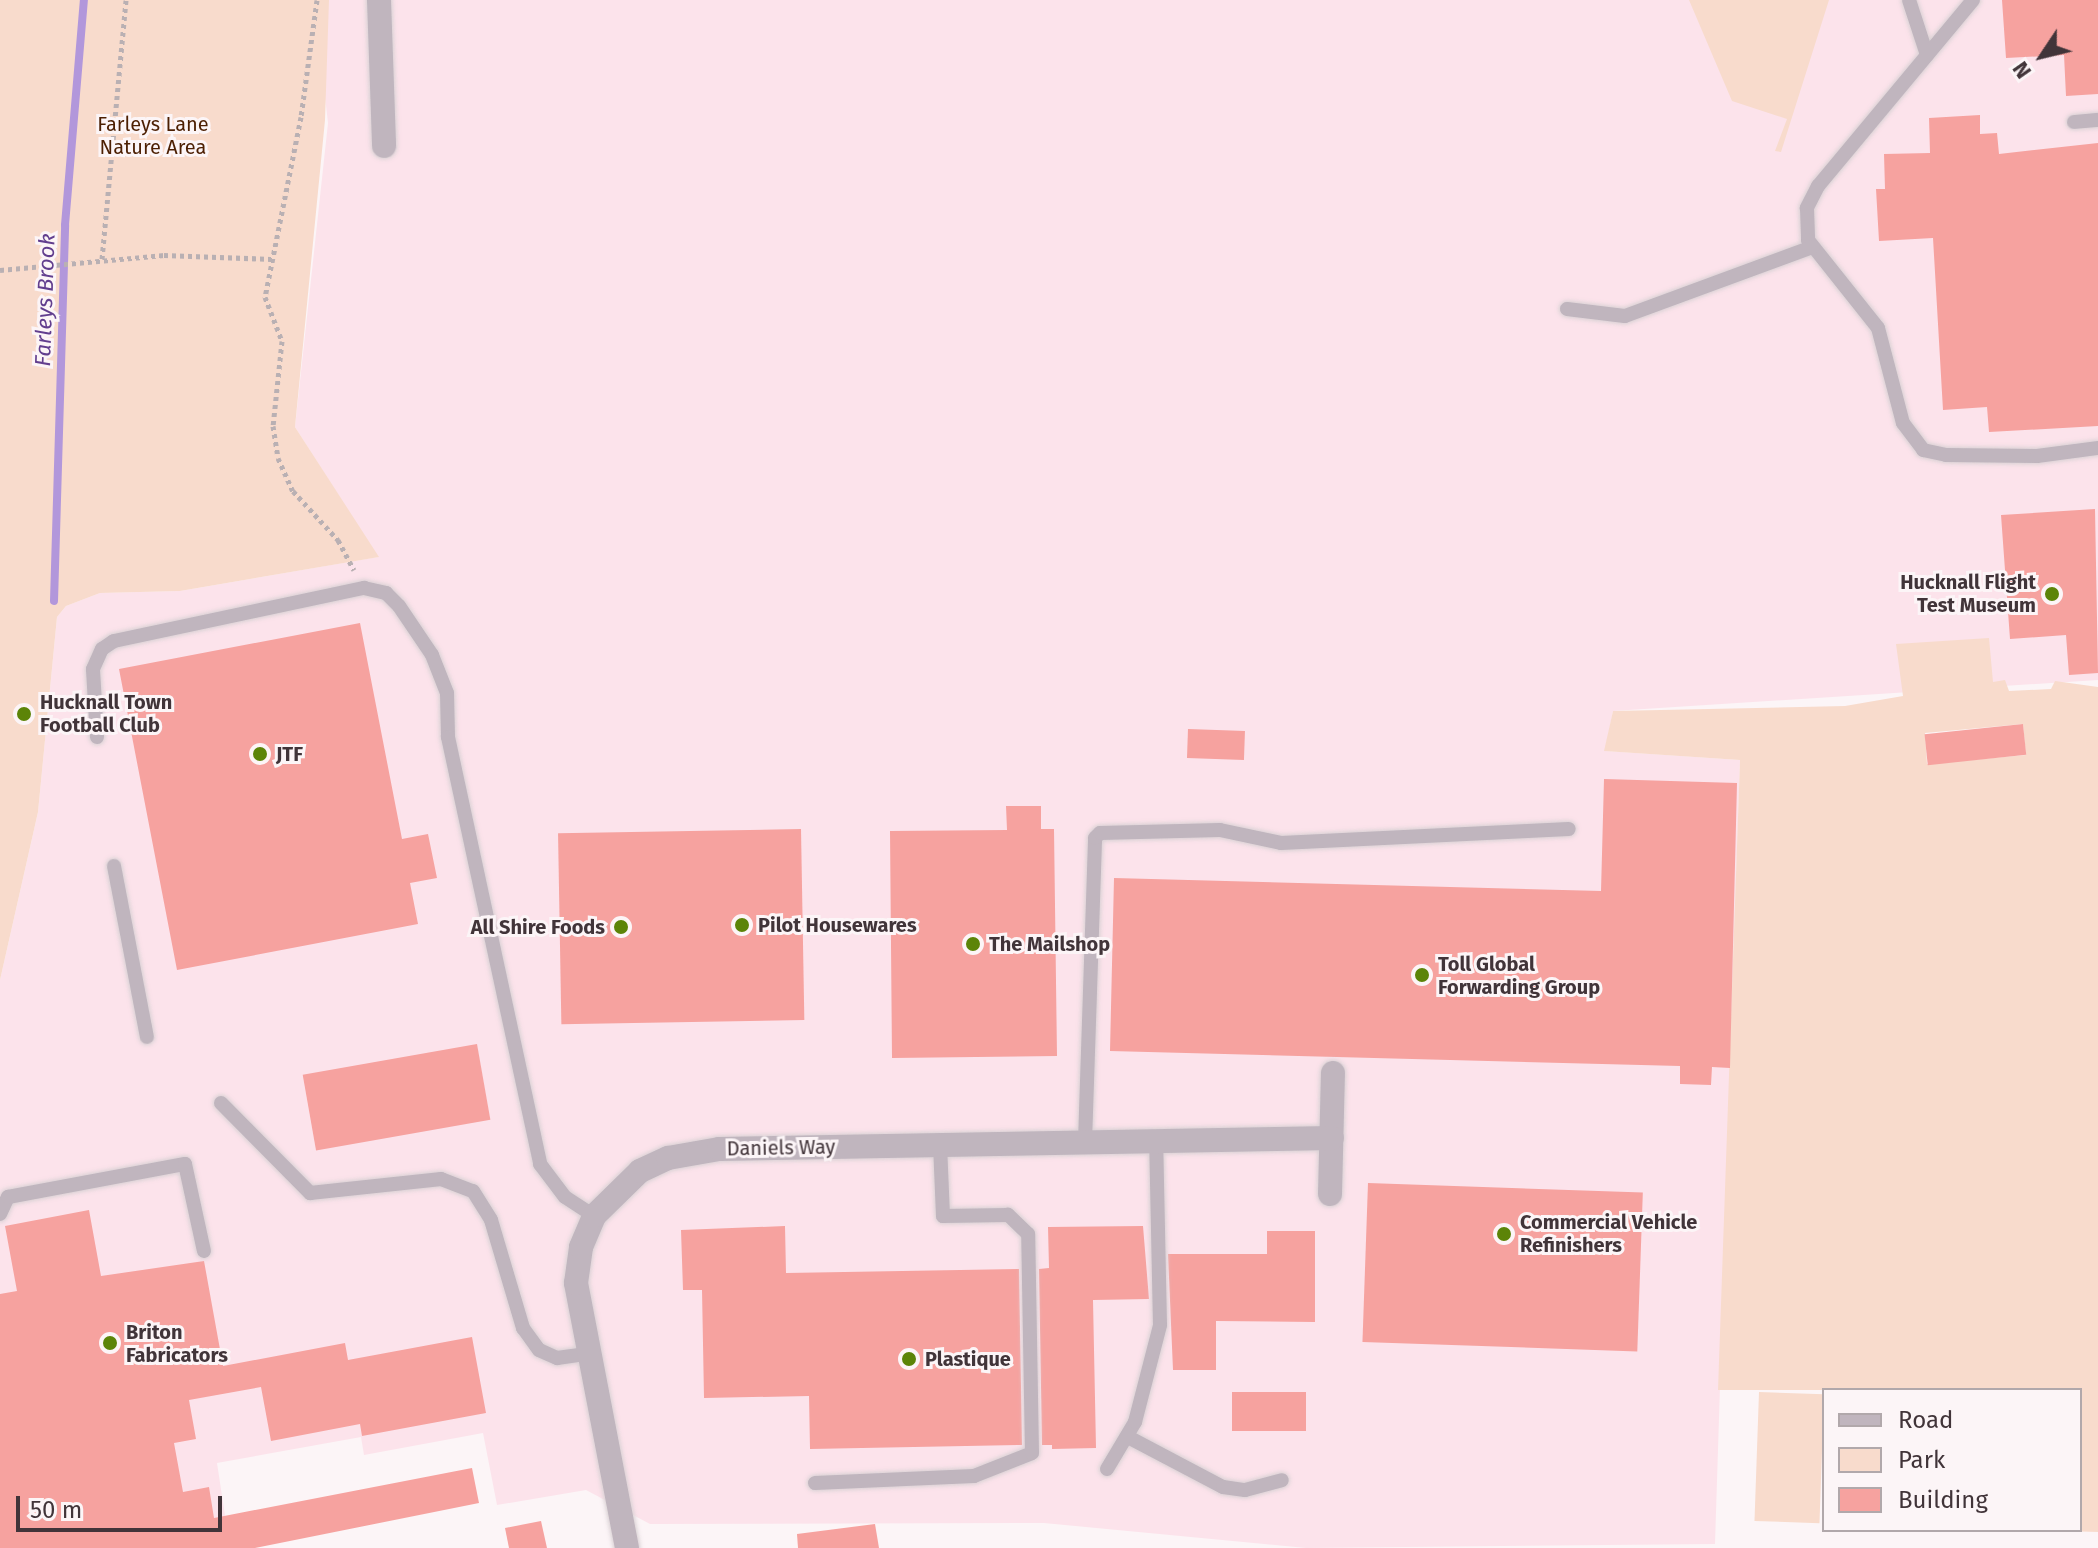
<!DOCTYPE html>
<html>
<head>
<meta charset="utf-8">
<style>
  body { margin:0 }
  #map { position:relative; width:2098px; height:1548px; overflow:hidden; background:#fcf5f7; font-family:"Fira Sans",sans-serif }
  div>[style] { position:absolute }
  .built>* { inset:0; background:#fce3eb }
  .green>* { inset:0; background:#f8dbcc; transform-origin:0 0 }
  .stream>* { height:8px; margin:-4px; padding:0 4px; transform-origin:4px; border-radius:4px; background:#b297db }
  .building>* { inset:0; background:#f6a29f; transform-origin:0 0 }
  .path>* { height:5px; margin-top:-2.5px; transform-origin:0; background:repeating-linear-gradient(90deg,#b9b0b3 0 4px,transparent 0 8px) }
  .roads { filter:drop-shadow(0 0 2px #dad2d5) drop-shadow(0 0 2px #dad2d5) }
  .lane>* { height:14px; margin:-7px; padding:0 7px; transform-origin:7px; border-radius:7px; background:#c0b5be }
  .street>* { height:24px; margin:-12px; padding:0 12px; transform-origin:12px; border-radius:12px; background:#c0b5be }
  .dots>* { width:22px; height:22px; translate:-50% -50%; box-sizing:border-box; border:4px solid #fcf5f7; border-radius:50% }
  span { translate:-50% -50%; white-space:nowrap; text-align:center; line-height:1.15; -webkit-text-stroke:6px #fcf5f7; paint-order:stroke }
  .park-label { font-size:20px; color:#4c1f02 }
  .poi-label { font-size:20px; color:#413439; font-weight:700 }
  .right { translate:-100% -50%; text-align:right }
  .left { translate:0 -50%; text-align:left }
  .street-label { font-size:20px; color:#413439 }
  .water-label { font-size:22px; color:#623e8e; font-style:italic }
  .legend { position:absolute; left:1822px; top:1388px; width:260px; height:144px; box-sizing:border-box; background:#fcf5f7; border:2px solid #b1a8ab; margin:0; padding:10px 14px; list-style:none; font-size:24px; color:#413439 }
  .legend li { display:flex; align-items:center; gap:16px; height:40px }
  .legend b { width:40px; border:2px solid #b1a8ab }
  .north { position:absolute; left:2002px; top:16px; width:80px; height:80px; -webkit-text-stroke:6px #fcf5f7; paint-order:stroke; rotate:235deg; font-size:22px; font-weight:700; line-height:32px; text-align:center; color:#413439 }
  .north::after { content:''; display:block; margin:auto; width:28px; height:36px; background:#413439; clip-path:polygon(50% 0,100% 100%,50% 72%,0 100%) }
  .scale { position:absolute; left:16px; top:1496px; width:206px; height:36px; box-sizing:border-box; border:4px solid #413439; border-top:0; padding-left:10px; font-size:24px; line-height:28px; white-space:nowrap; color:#413439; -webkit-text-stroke:6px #fcf5f7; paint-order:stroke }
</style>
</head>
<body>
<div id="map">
  <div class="built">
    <i style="clip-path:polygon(314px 0,2098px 0,2098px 680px,1613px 711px,1605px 751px,1740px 760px,1715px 1544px,1306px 1548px,1044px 1523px,650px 1524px,586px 1490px,497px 1505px,483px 1433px,364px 1455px,361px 1437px,217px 1463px,230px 1548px,0 1548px,0 980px,38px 812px,57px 617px,66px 606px,100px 593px,180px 591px,378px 557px,295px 427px,328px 123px)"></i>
  </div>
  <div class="green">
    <i style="clip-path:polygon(0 0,329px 0,325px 120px,295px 427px,379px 557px,180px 591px,100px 593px,66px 606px,57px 617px,38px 812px,0 980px)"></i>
    <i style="clip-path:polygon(1689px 0,1829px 0,1781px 152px,1775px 151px,1787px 119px,1732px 101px)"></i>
    <i style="clip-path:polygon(evenodd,1989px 638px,1993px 682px,2005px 680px,2009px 691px,2051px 689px,2055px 681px,2098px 687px,2098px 1532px,2063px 1531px,2080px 1530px,2080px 1390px,1718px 1390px,1740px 760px,1604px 751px,1613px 711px,1845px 706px,1903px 696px,1896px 644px,1989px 638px,2023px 724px,2026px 755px,1927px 764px,1925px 733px,2023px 724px)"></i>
    <i style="left:1759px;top:1392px;width:65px;height:129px;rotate:2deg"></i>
  </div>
  <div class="stream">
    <i style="left:54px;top:601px;width:376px;rotate:-88.3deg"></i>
    <i style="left:65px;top:225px;width:226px;rotate:-85.2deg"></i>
  </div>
  <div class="building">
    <i style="clip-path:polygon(2002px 0,2098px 0,2098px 94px,2066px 96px,2064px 55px,2006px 58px)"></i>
    <i style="clip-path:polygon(1980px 115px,1980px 134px,1997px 133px,1999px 154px,2098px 143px,2098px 426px,1989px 432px,1987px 407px,1943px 410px,1933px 238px,1879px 241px,1876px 189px,1885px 189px,1884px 154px,1930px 153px,1929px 118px)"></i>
    <i style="clip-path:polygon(2095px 509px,2098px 673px,2069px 675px,2066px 635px,2010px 639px,2001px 515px)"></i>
    <i style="clip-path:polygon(360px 623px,402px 839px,428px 834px,437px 878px,410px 883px,418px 924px,177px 970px,119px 669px)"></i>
    <i style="left:2023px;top:724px;width:31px;height:99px;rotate:84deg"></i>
    <i style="left:1188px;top:729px;width:57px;height:29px;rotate:2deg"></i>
    <i style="clip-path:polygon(1604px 779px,1737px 783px,1730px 1068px,1712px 1067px,1711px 1085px,1680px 1084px,1680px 1066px,1110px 1051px,1114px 878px,1601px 891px)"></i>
    <i style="clip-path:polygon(1006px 806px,1041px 806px,1041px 829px,1054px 829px,1057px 1056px,892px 1058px,890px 831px,1007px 830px)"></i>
    <i style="left:801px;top:829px;width:191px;height:243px;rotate:89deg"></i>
    <i style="left:477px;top:1044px;width:77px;height:177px;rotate:80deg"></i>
    <i style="left:1368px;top:1183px;width:275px;height:159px;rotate:2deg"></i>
    <i style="clip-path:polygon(89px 1210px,101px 1276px,204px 1261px,223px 1366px,345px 1343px,348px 1360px,472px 1337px,486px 1413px,362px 1436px,360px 1424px,271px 1441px,261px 1387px,189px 1400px,196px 1439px,174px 1443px,183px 1492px,209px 1487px,214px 1518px,472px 1468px,479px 1503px,255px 1548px,0 1548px,0 1294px,17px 1291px,5px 1226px)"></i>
    <i style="clip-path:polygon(785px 1226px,786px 1273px,1019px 1269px,1022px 1445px,810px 1449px,809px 1396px,704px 1398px,702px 1290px,683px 1290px,681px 1230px)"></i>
    <i style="clip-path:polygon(1143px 1226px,1149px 1299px,1093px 1300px,1096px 1448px,1052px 1449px,1052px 1445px,1042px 1445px,1039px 1269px,1049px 1268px,1048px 1227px)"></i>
    <i style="clip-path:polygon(1267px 1231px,1315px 1231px,1315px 1322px,1216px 1321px,1216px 1370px,1173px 1370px,1168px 1254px,1267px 1254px)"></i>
    <i style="left:1306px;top:1392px;width:39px;height:74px;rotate:90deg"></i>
    <i style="clip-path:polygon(541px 1521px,547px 1548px,509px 1548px,505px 1528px)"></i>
    <i style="clip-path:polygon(875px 1524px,879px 1548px,798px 1548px,797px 1534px)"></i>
  </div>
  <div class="path">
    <i style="left:317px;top:0;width:118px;rotate:97.8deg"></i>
    <i style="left:301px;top:117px;width:184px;rotate:101.3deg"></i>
    <i style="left:265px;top:297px;width:47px;rotate:68.9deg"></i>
    <i style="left:282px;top:341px;width:85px;rotate:96deg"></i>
    <i style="left:273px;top:426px;width:32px;rotate:81deg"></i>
    <i style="left:278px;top:458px;width:36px;rotate:66deg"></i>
    <i style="left:293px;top:491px;width:67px;rotate:47.4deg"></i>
    <i style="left:338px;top:540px;width:34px;rotate:62deg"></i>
    <i style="left:102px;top:259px;width:260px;rotate:-84.7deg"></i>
    <i style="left:0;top:270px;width:165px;rotate:-5.2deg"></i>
    <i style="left:164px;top:255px;width:107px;rotate:2.1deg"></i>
  </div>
  <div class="roads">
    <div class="lane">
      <i style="left:1909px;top:0;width:58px;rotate:71.9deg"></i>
      <i style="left:1973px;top:0;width:242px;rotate:129.8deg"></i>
      <i style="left:1818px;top:186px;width:25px;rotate:117deg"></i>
      <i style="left:1807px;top:208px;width:32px;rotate:88deg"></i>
      <i style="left:1808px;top:240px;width:112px;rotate:51.5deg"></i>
      <i style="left:1878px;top:328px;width:98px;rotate:75.3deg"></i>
      <i style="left:1903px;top:423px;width:34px;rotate:53deg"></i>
      <i style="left:1923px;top:450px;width:24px;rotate:12deg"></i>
      <i style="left:1946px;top:455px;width:91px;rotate:0.6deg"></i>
      <i style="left:2037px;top:456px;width:62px;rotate:-7.5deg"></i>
      <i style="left:2074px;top:122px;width:24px;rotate:-5deg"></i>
      <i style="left:1567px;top:309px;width:58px;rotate:6.9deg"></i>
      <i style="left:1625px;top:316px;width:200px;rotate:-20.2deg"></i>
      <i style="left:97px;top:737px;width:68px;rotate:-93.4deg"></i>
      <i style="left:93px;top:669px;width:22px;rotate:-66deg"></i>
      <i style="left:102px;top:649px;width:14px;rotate:-34deg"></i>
      <i style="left:114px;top:641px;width:256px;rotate:-12deg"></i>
      <i style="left:364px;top:588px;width:23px;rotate:13deg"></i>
      <i style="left:386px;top:593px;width:18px;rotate:45deg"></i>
      <i style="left:399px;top:606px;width:59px;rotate:56deg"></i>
      <i style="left:432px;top:655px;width:41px;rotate:68.5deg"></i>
      <i style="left:447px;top:693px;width:44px;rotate:88.7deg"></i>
      <i style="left:448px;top:737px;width:437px;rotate:77.8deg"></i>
      <i style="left:540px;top:1164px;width:41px;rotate:52.9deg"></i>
      <i style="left:565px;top:1197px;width:35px;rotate:33deg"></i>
      <i style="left:114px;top:866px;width:174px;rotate:79.1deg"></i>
      <i style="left:221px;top:1103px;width:127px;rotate:45.3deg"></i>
      <i style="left:310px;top:1193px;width:132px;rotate:-6.1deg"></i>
      <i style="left:441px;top:1179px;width:34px;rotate:21deg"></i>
      <i style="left:473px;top:1191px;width:34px;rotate:58deg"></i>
      <i style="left:491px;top:1220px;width:113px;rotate:73.5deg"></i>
      <i style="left:523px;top:1328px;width:27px;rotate:54deg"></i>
      <i style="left:539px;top:1350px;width:20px;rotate:24deg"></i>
      <i style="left:557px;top:1358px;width:30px;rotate:-8deg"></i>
      <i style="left:1085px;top:1142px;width:304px;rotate:-88.1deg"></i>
      <i style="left:1095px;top:838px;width:7px;rotate:-45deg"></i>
      <i style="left:1100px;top:833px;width:120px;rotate:-1.4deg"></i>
      <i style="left:1220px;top:830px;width:62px;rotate:12deg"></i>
      <i style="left:1281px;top:843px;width:288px;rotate:-2.8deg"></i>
      <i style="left:0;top:1214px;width:19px;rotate:-65deg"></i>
      <i style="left:8px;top:1197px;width:180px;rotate:-10.6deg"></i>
      <i style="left:185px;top:1164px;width:89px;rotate:77.7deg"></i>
      <i style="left:1128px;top:1437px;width:107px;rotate:27.8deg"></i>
      <i style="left:1223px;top:1487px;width:22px;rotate:8deg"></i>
      <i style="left:1245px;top:1490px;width:38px;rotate:-15deg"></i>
      <i style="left:1107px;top:1469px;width:55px;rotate:-59.2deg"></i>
      <i style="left:1135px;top:1422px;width:100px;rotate:-75.5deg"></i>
      <i style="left:1160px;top:1325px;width:184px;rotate:-91.2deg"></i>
      <i style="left:815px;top:1483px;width:159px;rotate:-2.5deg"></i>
      <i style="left:974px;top:1476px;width:62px;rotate:-21.6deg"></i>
      <i style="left:1032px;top:1453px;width:219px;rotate:-91deg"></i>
      <i style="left:1028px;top:1234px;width:28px;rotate:-136deg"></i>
      <i style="left:1008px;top:1215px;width:65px;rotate:179.1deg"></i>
      <i style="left:943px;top:1216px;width:71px;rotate:-92.4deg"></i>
    </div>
    <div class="street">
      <i style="left:379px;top:0;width:146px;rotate:88deg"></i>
      <i style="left:1330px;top:1194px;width:121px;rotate:-88.6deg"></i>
      <i style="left:627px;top:1548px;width:270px;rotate:-100.9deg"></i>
      <i style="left:576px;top:1283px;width:36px;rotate:-82deg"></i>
      <i style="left:581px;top:1247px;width:34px;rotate:-67deg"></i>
      <i style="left:594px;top:1216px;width:64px;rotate:-44.4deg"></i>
      <i style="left:640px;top:1171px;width:31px;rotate:-25deg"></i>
      <i style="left:668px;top:1158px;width:52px;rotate:-10deg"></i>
      <i style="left:719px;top:1149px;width:613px;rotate:-1.03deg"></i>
    </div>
  </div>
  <div class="dots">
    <i style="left:2052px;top:594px;background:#5c8408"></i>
    <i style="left:24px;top:714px;background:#5c8408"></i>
    <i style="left:260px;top:754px;background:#5c8408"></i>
    <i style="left:742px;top:925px;background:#5c8408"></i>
    <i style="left:621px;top:927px;background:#5c8408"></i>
    <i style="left:973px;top:944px;background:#5c8408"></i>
    <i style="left:1422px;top:975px;background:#5c8408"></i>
    <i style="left:1504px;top:1234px;background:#5c8408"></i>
    <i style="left:110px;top:1343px;background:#5c8408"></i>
    <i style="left:909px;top:1359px;background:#5c8408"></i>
  </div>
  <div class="park-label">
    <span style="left:153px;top:136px">Farleys Lane<br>Nature Area</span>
  </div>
  <div class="poi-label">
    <span class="right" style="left:2036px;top:594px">Hucknall Flight<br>Test Museum</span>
    <span class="left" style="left:40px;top:714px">Hucknall Town<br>Football Club</span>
    <span class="left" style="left:276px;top:754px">JTF</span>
    <span class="left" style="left:758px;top:925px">Pilot Housewares</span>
    <span class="right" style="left:605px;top:927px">All Shire Foods</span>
    <span class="left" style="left:989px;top:944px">The Mailshop</span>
    <span class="left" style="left:1438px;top:976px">Toll Global<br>Forwarding Group</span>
    <span class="left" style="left:1520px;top:1234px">Commercial Vehicle<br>Refinishers</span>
    <span class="left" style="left:126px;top:1344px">Briton<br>Fabricators</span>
    <span class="left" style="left:925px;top:1359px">Plastique</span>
  </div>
  <div class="street-label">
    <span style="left:781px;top:1148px;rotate:-1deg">Daniels Way</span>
  </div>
  <div class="water-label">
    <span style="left:45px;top:300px;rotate:-88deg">Farleys Brook</span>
  </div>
  <ul class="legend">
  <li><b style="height:10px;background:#c0b5be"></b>Road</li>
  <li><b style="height:22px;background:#f8dbcc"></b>Park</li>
  <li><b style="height:22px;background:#f6a29f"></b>Building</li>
  </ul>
  <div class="north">N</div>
  <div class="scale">50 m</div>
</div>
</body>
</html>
